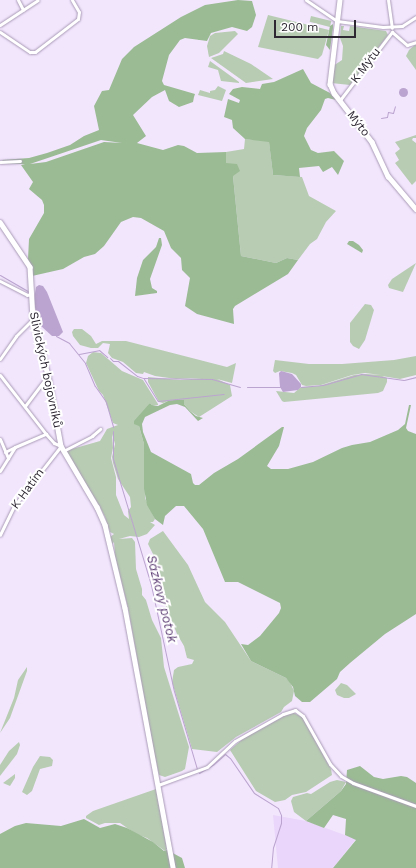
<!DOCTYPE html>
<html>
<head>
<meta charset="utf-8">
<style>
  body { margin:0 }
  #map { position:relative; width:416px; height:868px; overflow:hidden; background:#f2e6fd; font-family:"Work Sans",sans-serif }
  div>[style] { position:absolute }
  .built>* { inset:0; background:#ead6fa }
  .green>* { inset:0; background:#b8ccb3; transform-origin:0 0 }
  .forest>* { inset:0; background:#9bbb94 }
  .water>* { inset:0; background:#bba4cf }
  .round { border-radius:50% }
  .stream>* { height:1px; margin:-0.5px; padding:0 0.5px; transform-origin:0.5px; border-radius:0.5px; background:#bba4cf }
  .roads { filter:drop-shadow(0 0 1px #aa9bb7) drop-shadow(0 0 1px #aa9bb7) }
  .street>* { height:3px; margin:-1.5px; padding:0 1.5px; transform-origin:1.5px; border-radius:1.5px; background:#fff }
  .secondary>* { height:4.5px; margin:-2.25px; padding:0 2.25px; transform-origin:2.25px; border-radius:2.25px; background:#fff }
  span { translate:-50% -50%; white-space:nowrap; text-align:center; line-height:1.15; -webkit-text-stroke:4px #fff; paint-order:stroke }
  .street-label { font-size:12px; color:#2e2833 }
  .water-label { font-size:13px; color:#5d3d74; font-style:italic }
  .scale { position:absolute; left:274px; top:20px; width:82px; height:18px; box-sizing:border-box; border:2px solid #2e2833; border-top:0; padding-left:5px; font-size:12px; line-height:14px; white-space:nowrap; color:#2e2833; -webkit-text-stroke:3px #fff; paint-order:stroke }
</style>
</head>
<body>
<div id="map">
  <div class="built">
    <i style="clip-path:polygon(273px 815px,306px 821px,356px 839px,333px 868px,278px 868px)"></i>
  </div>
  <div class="green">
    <i style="clip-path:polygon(268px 15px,329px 30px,322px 55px,318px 59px,258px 47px)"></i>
    <i style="left:311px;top:16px;width:21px;height:6px;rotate:14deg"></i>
    <i style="clip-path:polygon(341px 26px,344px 26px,343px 30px,349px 31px,350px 26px,386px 31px,388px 35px,350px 85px,331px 83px,333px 66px,342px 60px,343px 46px,340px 38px)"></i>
    <i style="clip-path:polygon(235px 31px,238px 34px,219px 53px,209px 57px,207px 46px,210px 36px,215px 33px)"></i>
    <i style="clip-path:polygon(416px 44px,416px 70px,406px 56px,409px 50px)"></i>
    <i style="clip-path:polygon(224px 51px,251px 64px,273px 79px,246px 83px,211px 58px,223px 54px)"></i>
    <i style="clip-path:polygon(210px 61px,239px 82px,239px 83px,221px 81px,218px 70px,208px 67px)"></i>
    <i style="clip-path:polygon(218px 86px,226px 90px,222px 101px,198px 95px,200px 90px,210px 93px,210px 91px,215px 90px)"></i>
    <i style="clip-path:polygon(416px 135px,416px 138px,413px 138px,412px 140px,416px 143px,416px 181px,412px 185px,395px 163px,399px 160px,395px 153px,400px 149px,395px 142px)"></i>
    <i style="clip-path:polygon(245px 139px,269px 141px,273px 175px,302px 177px,309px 196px,336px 211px,326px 222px,317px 239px,310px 244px,298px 260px,287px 258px,276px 263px,241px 256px,233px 176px,226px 163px,226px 152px,244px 149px)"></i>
    <i style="clip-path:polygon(416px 263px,403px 292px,389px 288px,388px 285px,392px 279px)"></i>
    <i style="clip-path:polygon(365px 304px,371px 305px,374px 310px,365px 340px,359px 349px,353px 346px,350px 342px,350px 323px)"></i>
    <i style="clip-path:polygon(74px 329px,82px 329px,91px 336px,96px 344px,102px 341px,126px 341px,223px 366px,227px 367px,236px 363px,232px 383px,217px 379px,230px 385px,232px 396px,199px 417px,190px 411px,184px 404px,184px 400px,168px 401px,163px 403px,159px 402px,148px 382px,148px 377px,180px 380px,202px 378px,176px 379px,155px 376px,144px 372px,143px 374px,136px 373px,123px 362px,112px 358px,108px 353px,110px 344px,103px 343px,98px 348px,91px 348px,80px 345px,73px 336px,72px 332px)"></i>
    <i style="clip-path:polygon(evenodd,93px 352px,101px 353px,122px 371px,143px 380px,158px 404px,158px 405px,152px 405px,150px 403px,139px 426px,144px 444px,145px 498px,155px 519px,153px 522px,150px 522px,155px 525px,147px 534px,139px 537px,130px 536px,119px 539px,132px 538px,135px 542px,136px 569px,142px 589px,142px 595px,146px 600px,152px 620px,161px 638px,164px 667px,189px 747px,185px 769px,182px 771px,165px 777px,159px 775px,154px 752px,128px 608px,115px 556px,114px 542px,112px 544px,110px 537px,114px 534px,110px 532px,105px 517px,99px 505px,65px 451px,100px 441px,107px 429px,118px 425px,113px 423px,103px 395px,99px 391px,86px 363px,88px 356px,93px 352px,112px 434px,115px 444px,112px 457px,113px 463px,118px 479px,130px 497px,131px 507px,128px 511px,129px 519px,124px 515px,116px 495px,116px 477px,111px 458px,113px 448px,112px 434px)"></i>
    <i style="clip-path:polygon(416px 356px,416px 375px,400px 379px,382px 376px,387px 378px,387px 382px,383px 391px,378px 393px,284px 402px,282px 401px,276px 391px,294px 393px,301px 387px,319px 386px,354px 375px,366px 374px,381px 375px,365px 373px,352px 375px,321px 385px,306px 386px,302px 385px,296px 375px,292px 373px,280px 371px,275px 373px,273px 371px,275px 360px,309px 364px,342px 364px,394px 360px)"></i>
    <i style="clip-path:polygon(163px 531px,188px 565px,205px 602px,225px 622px,251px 661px,286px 678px,290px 682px,294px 691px,292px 701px,284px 707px,281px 712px,236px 737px,217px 752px,192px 749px,172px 682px,174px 670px,178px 667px,192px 664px,194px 660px,187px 658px,184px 646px,177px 634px,165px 604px,153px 554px,148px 544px,150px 539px)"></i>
    <i style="clip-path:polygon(27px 667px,27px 671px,10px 718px,0 733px,14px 698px,18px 680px)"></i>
    <i style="clip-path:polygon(341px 683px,347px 685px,356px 694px,349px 698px,344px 698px,337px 695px,335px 690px)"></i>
    <i style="clip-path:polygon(294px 713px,302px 717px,331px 769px,332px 775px,306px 792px,292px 795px,285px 800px,275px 802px,256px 791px,230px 750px,245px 737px,288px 714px)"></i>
    <i style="clip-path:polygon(19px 742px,20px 745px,17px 754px,0 776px,0 765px,9px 751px)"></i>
    <i style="clip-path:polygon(40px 756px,50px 757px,53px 760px,52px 766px,40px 769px,32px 791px,27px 795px,22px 792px,33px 767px)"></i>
    <i style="clip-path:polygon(15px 774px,15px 778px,10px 786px,3px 783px)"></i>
    <i style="clip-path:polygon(337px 780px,346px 782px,341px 791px,306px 821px,294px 812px,291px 801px,293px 797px,307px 793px,311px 794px,330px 782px)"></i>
    <i style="clip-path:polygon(156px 789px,167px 849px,165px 851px,147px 838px,136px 834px,120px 823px,105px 823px,99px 825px,86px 818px,86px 816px,93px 811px)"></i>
  </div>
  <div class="forest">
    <i style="clip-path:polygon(evenodd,238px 0,252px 1px,256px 15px,252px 27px,247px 31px,232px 27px,211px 33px,207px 41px,185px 38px,180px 40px,169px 55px,162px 81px,164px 85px,195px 94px,194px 97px,193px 102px,179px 107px,169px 101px,165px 90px,152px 97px,133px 115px,146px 136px,137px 143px,163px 150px,178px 145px,184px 146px,197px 153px,226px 152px,226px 163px,237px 164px,240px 171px,233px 176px,241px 256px,276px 263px,287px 258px,298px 260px,288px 274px,235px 306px,233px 309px,234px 324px,197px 314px,185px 306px,190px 278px,182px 270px,181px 258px,171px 248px,164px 231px,141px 218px,133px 217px,121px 222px,104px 246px,95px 254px,84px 257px,63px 269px,32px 276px,28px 259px,29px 239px,44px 213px,44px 205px,42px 200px,29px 189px,33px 182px,21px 165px,25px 164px,6px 164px,2px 160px,29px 158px,47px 153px,70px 145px,84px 136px,99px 130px,94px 106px,102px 91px,109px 90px,122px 59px,134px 47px,181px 17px,205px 5px,238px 0,101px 140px,122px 143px,104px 142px,46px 162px,30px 164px,101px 140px)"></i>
    <i style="clip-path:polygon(333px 24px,333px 28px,330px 50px,326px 45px,330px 26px)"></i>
    <i style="clip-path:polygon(303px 69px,311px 83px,330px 93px,336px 100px,328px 98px,325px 99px,321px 110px,307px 128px,304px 136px,311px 150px,318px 153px,334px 151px,344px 161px,338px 175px,332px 167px,323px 172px,319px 166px,299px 168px,300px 177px,273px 175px,269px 142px,245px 139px,233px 128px,232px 120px,224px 117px,228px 99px,239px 103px,240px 100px,229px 94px,233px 89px,242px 87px,260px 89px,262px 84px,274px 82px)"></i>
    <i style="clip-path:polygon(159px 238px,161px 238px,162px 245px,150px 279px,152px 288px,157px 291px,157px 293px,135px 296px,137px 278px,143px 260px,156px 247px)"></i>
    <i style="clip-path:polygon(349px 241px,353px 241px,359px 245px,363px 250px,362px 253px,347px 244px)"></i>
    <i style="clip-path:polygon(174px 400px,184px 400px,184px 404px,190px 411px,196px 416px,203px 418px,198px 421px,185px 407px,177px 404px,170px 405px,145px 417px,142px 424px,143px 432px,151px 452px,191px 474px,193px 483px,195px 485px,199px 485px,214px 473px,238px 459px,282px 427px,284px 427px,279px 446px,267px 466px,271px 469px,288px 469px,313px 462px,342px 448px,352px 445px,370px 442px,398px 430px,405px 424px,409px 405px,411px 405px,406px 428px,408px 431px,416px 434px,416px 614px,385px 634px,350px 663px,340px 672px,337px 679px,310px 702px,302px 702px,295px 696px,293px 687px,286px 678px,251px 661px,241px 644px,248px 645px,260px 636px,279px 613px,281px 608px,280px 603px,238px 582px,225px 582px,203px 529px,184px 506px,176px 506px,165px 516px,163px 525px,155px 519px,147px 505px,144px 489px,144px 444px,139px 426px,134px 424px,134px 421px,150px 403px,152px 405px,158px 406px,168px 401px)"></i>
    <i style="clip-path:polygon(360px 766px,374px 777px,383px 779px,401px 776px,407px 777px,416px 783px,416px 868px,333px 868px,356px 840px,345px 835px,346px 819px,333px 815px,324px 828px,306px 821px,341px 791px,346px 784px,347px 770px)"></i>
    <i style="clip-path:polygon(84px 819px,100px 828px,115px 824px,127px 828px,153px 842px,164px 851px,167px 850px,182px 858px,185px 868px,0 868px,0 834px,15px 826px,26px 823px,61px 826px)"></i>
  </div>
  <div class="water">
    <i class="round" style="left:398.5px;top:87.5px;width:9px;height:9px"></i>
    <i style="clip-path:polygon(39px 285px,43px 286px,47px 292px,63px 332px,59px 336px,52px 336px,41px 326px,35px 307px,34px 299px,36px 287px)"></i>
    <i style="clip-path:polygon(281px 371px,292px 374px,301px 384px,301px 387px,298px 390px,283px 392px,280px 387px,279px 373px)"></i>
  </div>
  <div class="stream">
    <i style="left:381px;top:118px;width:6px;rotate:-9deg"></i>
    <i style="left:387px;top:117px;width:5px;rotate:-79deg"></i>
    <i style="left:388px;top:112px;width:5px;rotate:11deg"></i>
    <i style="left:393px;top:113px;width:7px;rotate:-74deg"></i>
    <i style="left:0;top:275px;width:32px;rotate:30deg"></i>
    <i style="left:56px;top:336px;width:15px;rotate:28deg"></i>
    <i style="left:69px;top:343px;width:26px;rotate:51deg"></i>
    <i style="left:85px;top:363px;width:25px;rotate:67deg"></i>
    <i style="left:95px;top:386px;width:19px;rotate:55deg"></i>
    <i style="left:106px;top:402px;width:26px;rotate:74deg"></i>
    <i style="left:79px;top:354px;width:20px;rotate:-11deg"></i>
    <i style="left:99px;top:350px;width:11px;rotate:41deg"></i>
    <i style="left:110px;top:358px;width:4px;rotate:45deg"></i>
    <i style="left:113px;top:361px;width:5px"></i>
    <i style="left:118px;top:361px;width:24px;rotate:38deg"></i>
    <i style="left:137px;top:376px;width:6px;rotate:18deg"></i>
    <i style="left:143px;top:378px;width:69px;rotate:0.8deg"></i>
    <i style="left:212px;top:379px;width:29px;rotate:16deg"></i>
    <i style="left:144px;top:379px;width:26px;rotate:58deg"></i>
    <i style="left:158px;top:401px;width:66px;rotate:-6.1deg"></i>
    <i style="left:247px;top:387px;width:33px"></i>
    <i style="left:301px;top:387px;width:22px;rotate:-5deg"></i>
    <i style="left:323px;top:385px;width:40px;rotate:-16deg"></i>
    <i style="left:361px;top:374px;width:43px;rotate:7.9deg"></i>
    <i style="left:404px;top:380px;width:12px;rotate:-14deg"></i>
    <i style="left:113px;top:431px;width:28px;rotate:90deg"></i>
    <i style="left:113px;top:459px;width:132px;rotate:73.2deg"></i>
    <i style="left:151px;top:585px;width:108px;rotate:77.8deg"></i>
    <i style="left:174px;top:691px;width:81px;rotate:73.6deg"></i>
    <i style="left:199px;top:773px;width:17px;rotate:-31deg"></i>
    <i style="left:214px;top:764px;width:15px;rotate:-42deg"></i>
    <i style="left:225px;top:754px;width:6px;rotate:39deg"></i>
    <i style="left:230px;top:758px;width:42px;rotate:55.6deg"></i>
    <i style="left:254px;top:793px;width:28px;rotate:32deg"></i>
    <i style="left:278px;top:808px;width:8px;rotate:67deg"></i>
    <i style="left:281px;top:815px;width:8px;rotate:90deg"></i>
    <i style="left:281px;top:823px;width:25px;rotate:108deg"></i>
    <i style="left:273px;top:847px;width:21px;rotate:95deg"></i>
  </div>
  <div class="roads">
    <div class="street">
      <i style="left:18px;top:0;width:11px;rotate:63deg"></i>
      <i style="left:306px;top:0;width:37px;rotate:34deg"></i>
      <i style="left:337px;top:21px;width:46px;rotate:7.4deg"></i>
      <i style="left:383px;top:27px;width:19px;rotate:-3deg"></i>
      <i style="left:402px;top:26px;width:17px;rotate:-33deg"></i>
      <i style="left:388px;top:0;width:28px;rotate:82deg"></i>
      <i style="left:0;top:25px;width:45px;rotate:-33.3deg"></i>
      <i style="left:0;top:32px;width:36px;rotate:34deg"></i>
      <i style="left:30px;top:52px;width:5px"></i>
      <i style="left:35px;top:52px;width:54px;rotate:-37.5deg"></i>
      <i style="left:78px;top:19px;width:7px;rotate:-82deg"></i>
      <i style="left:79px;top:12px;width:14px;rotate:-120deg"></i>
      <i style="left:392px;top:32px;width:20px;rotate:41deg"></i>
      <i style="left:407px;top:45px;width:9px;rotate:-18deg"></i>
      <i style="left:340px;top:100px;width:86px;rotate:-52.6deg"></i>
      <i style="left:0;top:162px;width:20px;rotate:-3deg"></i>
      <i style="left:0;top:281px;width:30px;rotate:27deg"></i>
      <i style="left:27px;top:295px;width:4px;rotate:-14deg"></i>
      <i style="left:0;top:359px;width:28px;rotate:-55deg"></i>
      <i style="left:16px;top:336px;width:24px;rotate:-45deg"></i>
      <i style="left:0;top:375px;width:75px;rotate:52.1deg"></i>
      <i style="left:46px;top:434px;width:12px;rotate:48deg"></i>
      <i style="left:54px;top:443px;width:8px;rotate:23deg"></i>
      <i style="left:61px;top:446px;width:76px;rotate:128.1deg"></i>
      <i style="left:14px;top:506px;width:32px;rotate:116deg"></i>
      <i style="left:25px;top:406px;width:39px;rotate:-53deg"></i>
      <i style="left:0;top:439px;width:21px;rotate:67deg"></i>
      <i style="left:63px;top:451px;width:33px;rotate:-27deg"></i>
      <i style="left:92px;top:436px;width:11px;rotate:-41deg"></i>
      <i style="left:5px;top:452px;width:11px;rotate:-27deg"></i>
      <i style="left:0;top:471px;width:28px;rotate:-58deg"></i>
      <i style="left:15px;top:447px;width:34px;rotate:-23deg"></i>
      <i style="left:158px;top:785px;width:52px;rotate:-20.2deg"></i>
      <i style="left:207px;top:767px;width:38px;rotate:-43deg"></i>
      <i style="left:235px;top:741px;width:55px;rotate:-29.4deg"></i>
      <i style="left:283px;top:714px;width:13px;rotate:-18deg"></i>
      <i style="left:295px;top:710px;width:10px;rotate:37deg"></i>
      <i style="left:303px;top:716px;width:55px;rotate:60.6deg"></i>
      <i style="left:330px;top:764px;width:16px;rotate:47deg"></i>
      <i style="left:341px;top:776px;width:14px;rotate:30deg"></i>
      <i style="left:353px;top:783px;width:67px;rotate:20.1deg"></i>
    </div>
    <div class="secondary">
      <i style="left:340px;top:0;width:85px;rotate:96.8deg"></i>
      <i style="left:330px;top:84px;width:10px;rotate:66deg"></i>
      <i style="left:334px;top:93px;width:62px;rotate:52.2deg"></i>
      <i style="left:372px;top:142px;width:38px;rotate:65deg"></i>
      <i style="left:388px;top:176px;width:43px;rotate:49.7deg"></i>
      <i style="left:0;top:222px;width:54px;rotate:56.3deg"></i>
      <i style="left:30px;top:267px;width:52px;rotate:86.7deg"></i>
      <i style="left:33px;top:319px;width:58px;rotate:75deg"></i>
      <i style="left:48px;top:375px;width:72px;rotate:79.6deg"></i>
      <i style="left:61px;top:446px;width:71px;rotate:59.5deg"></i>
      <i style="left:97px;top:507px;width:20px;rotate:66deg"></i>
      <i style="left:105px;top:525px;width:85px;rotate:76.5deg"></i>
      <i style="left:125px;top:608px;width:264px;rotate:79.5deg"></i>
    </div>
  </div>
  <div class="street-label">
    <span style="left:366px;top:66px;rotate:-53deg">K Mýtu</span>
    <span style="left:358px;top:124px;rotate:52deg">Mýto</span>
    <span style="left:45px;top:370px;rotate:78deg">Slivických bojovníků</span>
    <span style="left:28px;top:489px;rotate:-54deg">K Hatím</span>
  </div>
  <div class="water-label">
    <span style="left:161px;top:599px;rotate:76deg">Sázkový potok</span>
  </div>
  <div class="scale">200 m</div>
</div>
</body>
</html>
